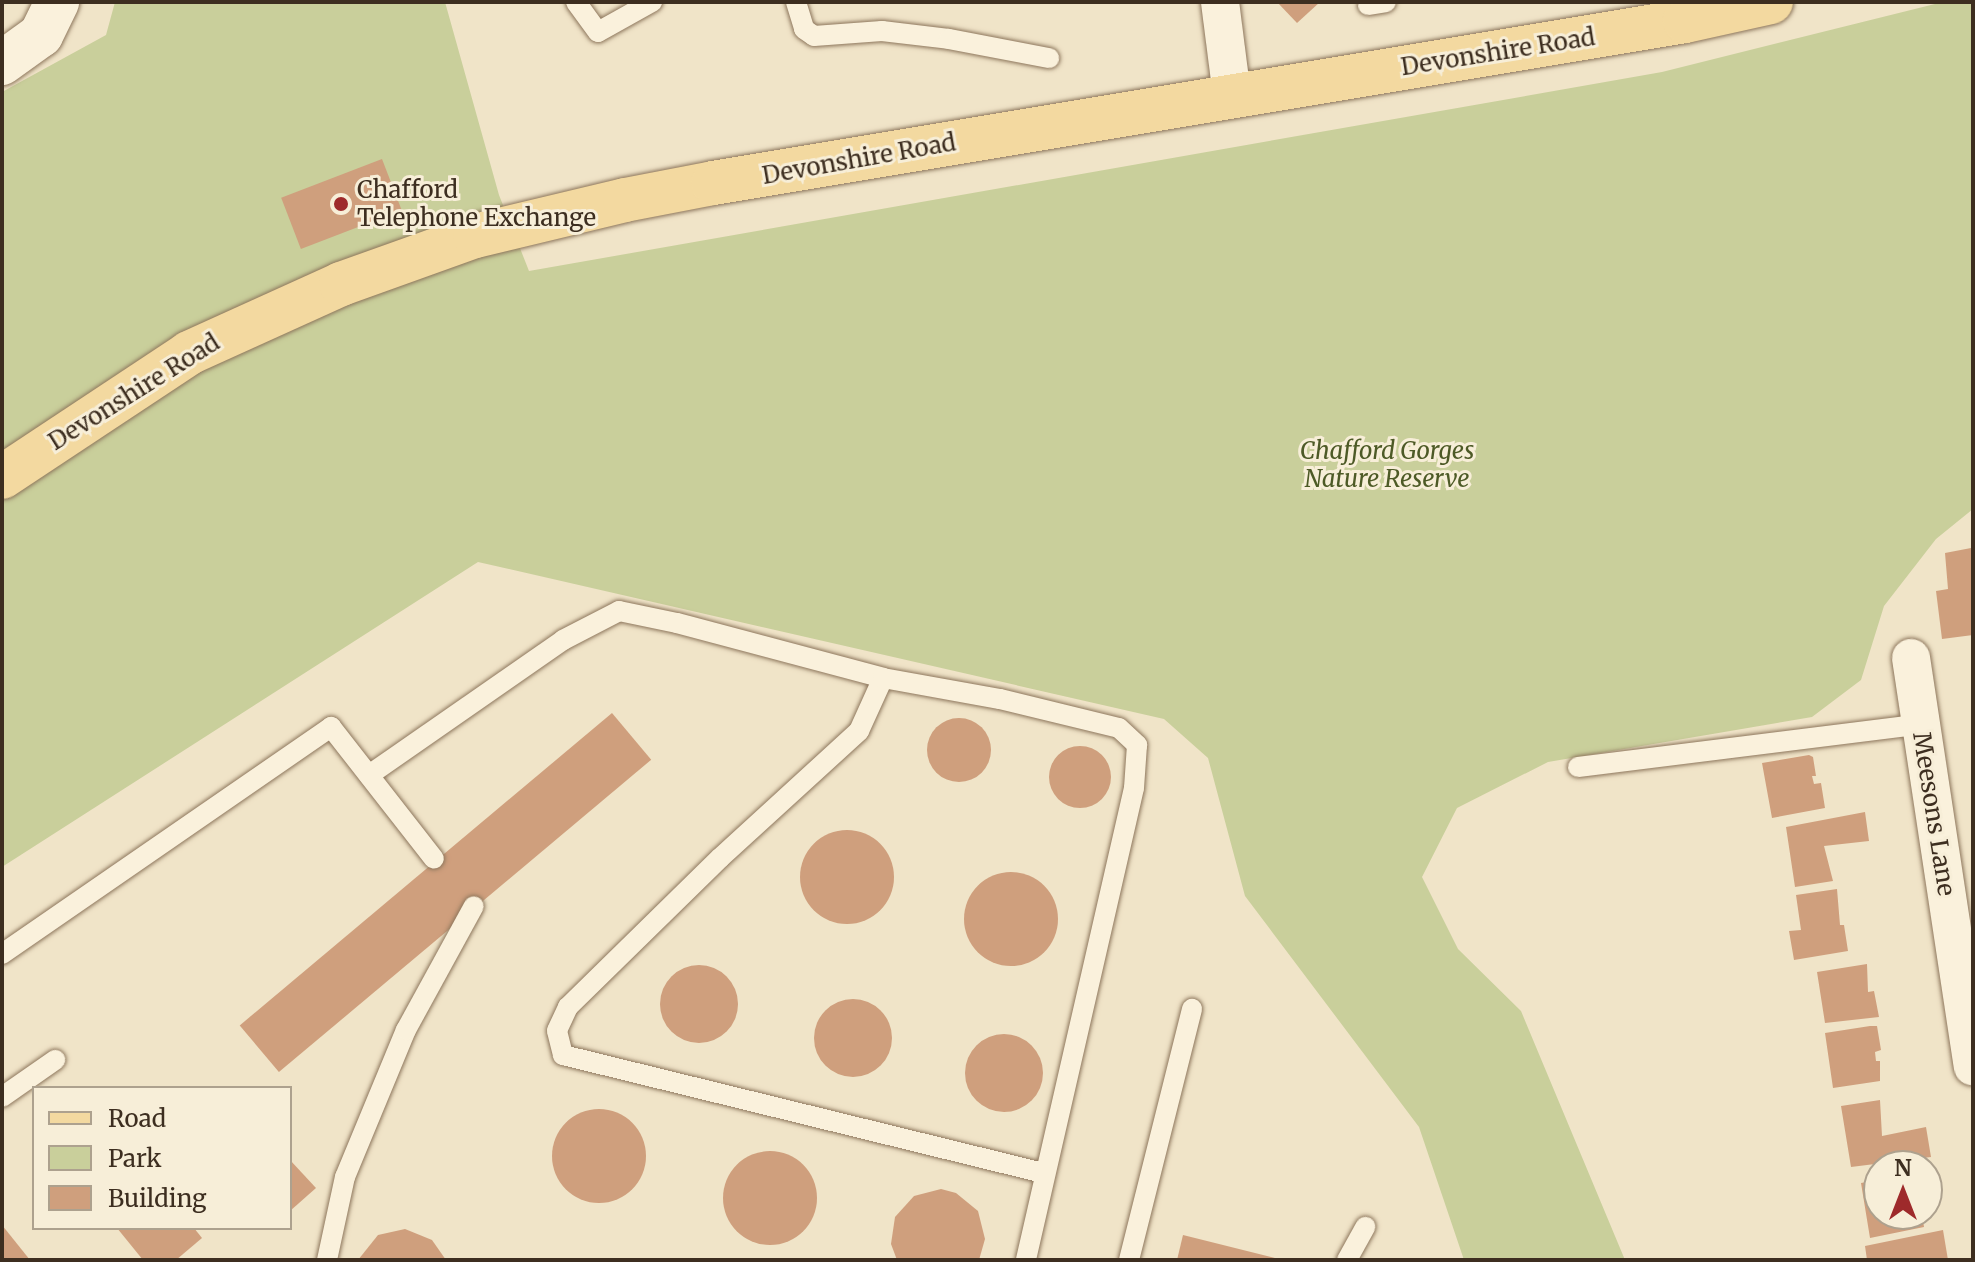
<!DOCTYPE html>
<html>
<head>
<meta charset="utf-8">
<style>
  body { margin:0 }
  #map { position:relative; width:1975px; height:1262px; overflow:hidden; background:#f0e4c8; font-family:Merriweather,serif }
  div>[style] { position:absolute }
  .green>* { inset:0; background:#c9cf9b }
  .building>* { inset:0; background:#cf9f7d; transform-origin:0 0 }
  .round { border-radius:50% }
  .roads { filter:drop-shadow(0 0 2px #8d765c) drop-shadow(0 0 2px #8d765c) }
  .service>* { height:20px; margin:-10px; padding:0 10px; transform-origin:10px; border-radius:10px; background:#faf1dc }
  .minor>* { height:38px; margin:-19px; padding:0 19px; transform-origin:19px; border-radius:19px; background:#faf1dc }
  .tertiary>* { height:44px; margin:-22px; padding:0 22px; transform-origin:22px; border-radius:22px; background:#faf1dc }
  .primary>* { height:44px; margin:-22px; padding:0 22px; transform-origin:22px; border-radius:22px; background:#f3d9a0 }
  .dots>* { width:22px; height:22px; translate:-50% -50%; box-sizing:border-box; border:4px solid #f7eed8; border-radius:50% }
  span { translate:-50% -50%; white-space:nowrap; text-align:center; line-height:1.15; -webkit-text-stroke:6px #f7eed8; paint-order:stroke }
  .street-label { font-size:24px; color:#3d2e20 }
  .poi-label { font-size:24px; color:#3d2e20 }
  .left { translate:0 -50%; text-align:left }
  .park-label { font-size:24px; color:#4d5a26; font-style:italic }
  .frame { position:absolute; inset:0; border:4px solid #3d2e20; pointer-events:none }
  .legend { position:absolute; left:32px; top:1086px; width:260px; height:144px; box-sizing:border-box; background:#f7eed8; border:2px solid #ada18e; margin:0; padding:10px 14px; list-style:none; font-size:24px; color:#3d2e20 }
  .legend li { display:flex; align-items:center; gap:16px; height:40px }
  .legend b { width:40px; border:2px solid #ada18e }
  .north { position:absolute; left:1863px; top:1150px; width:80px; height:80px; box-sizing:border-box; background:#f7eed8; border:2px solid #ada18e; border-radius:50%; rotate:0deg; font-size:22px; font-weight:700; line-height:32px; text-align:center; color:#3d2e20 }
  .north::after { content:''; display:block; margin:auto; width:28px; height:36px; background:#9e2a2b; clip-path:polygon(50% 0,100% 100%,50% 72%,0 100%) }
</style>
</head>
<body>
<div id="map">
  <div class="green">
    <i style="clip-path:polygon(115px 2px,445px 2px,499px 195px,529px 271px,1662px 72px,1943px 2px,1973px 2px,1973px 509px,1936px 539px,1884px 606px,1861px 680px,1812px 717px,1548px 762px,1457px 808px,1422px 877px,1458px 949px,1521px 1011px,1625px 1260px,1464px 1260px,1419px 1127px,1245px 896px,1208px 758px,1164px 719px,478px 562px,2px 867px,2px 92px,106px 35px)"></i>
  </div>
  <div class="building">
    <i style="clip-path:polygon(1277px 2px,1320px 2px,1297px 23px)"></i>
    <i style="left:382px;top:159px;width:55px;height:108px;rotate:69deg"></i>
    <i style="clip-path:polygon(1971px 548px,1973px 635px,1942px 639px,1936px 591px,1948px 589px,1945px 553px)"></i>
    <i style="left:612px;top:713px;width:61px;height:486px;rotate:50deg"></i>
    <i class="round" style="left:927px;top:718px;width:64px;height:64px"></i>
    <i class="round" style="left:1049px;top:746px;width:62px;height:62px"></i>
    <i style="clip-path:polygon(1809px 755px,1813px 757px,1816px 776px,1812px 776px,1814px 784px,1821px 783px,1825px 808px,1772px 818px,1762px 763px)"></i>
    <i style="clip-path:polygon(1865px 812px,1869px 841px,1824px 846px,1833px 881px,1795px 887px,1786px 827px)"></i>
    <i class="round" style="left:800px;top:830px;width:94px;height:94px"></i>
    <i class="round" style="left:964px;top:872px;width:94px;height:94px"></i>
    <i style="clip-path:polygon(1837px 889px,1840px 925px,1844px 925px,1848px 951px,1794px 960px,1789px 931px,1801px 930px,1796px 895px)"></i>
    <i style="clip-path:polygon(1867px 964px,1868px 992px,1874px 991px,1879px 1017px,1825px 1023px,1817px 972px)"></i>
    <i class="round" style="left:660px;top:965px;width:78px;height:78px"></i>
    <i class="round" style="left:814px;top:999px;width:78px;height:78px"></i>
    <i style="clip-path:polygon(1870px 1026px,1877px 1026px,1881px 1050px,1875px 1052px,1876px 1061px,1880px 1061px,1880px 1081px,1833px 1088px,1825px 1033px)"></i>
    <i class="round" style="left:965px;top:1034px;width:78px;height:78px"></i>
    <i style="clip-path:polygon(1880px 1100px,1882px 1136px,1926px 1127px,1931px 1157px,1851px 1167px,1841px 1106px)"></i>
    <i class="round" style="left:552px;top:1109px;width:94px;height:94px"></i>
    <i class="round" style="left:723px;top:1151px;width:94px;height:94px"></i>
    <i style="clip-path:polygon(290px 1160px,316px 1188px,290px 1211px)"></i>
    <i style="clip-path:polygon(1879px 1180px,1879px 1214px,1922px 1214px,1924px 1227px,1870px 1238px,1861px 1183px)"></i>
    <i style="clip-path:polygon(941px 1189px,956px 1193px,978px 1211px,985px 1239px,979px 1260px,897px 1260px,891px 1244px,895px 1217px,914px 1196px)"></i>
    <i style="clip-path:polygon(2px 1225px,30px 1260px,2px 1260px)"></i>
    <i style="clip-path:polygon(117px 1228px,194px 1228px,202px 1238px,176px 1260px,143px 1260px)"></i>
    <i style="clip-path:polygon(405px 1229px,432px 1240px,446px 1260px,358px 1260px,378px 1235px)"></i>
    <i style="clip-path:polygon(1943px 1230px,1948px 1260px,1867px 1260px,1865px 1246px)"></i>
    <i style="clip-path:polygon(1183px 1235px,1279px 1259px,1279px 1260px,1177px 1260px)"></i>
  </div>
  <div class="roads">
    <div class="service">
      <i style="left:576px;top:2px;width:37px;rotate:54deg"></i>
      <i style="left:598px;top:32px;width:62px;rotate:-29.1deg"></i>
      <i style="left:796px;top:2px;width:28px;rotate:73deg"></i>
      <i style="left:804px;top:29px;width:12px;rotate:35deg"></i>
      <i style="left:814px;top:36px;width:68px;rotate:-4.2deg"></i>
      <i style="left:882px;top:31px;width:67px;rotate:6.8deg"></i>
      <i style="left:949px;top:39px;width:102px;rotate:10.8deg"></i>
      <i style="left:1368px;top:5px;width:18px;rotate:-9deg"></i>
      <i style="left:883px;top:678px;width:58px;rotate:114.4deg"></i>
      <i style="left:859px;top:731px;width:188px;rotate:137.6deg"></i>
      <i style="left:720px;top:858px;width:213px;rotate:135.6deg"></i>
      <i style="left:568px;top:1007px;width:26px;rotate:115deg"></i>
      <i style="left:557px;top:1031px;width:25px;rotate:76deg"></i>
      <i style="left:563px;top:1055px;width:496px;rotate:13.8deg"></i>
      <i style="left:1578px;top:767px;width:346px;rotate:-7.1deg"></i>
      <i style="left:369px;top:775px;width:236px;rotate:-34.8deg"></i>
      <i style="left:563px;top:640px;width:63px;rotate:-27.4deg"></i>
      <i style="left:619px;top:611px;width:59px;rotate:11.7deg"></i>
      <i style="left:677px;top:623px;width:213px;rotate:14.9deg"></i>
      <i style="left:883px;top:678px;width:119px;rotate:10.2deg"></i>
      <i style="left:1000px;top:699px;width:122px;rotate:13.7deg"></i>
      <i style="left:1119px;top:728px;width:25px;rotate:43deg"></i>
      <i style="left:1137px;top:745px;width:43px;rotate:94deg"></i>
      <i style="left:1134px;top:788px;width:484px;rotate:102.9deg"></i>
      <i style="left:2px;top:954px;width:400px;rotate:-34.6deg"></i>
      <i style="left:331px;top:727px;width:167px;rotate:52deg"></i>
      <i style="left:2px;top:1097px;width:65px;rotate:-34.9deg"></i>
      <i style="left:327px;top:1260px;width:85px;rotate:-77.8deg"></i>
      <i style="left:345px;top:1177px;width:159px;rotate:-67.5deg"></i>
      <i style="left:406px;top:1030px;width:141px;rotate:-61.3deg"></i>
      <i style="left:1129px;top:1260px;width:259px;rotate:-75.9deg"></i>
      <i style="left:1347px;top:1260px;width:38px;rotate:-61deg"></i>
    </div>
    <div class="minor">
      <i style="left:1220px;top:2px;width:95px;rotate:82.7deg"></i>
      <i style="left:1911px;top:658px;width:413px;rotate:81.4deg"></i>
    </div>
    <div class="tertiary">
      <i style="left:2px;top:63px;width:48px;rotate:-35.7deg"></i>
      <i style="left:41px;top:35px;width:37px;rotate:-64deg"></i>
    </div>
    <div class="primary">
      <i style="left:2px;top:477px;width:224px;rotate:-33.5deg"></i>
      <i style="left:189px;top:353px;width:167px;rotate:-24.4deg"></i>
      <i style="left:341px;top:284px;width:142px;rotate:-19.7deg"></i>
      <i style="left:475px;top:236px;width:154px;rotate:-13.5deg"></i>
      <i style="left:625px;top:200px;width:90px;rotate:-10.9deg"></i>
      <i style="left:713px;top:183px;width:985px;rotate:-9.46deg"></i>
      <i style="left:1685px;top:21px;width:88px;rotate:-12.5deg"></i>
    </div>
  </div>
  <div class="dots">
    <i style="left:341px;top:204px;background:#9e2a2b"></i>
  </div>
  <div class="street-label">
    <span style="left:1498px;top:52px;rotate:-9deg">Devonshire Road</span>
    <span style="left:859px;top:159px;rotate:-10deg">Devonshire Road</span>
    <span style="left:134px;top:392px;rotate:-32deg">Devonshire Road</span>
    <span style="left:1934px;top:814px;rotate:81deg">Meesons Lane</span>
  </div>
  <div class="poi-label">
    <span class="left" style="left:357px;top:204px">Chafford<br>Telephone Exchange</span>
  </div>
  <div class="park-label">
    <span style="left:1387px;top:465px">Chafford Gorges<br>Nature Reserve</span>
  </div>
  <div class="frame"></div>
  <ul class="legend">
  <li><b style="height:10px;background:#f3d9a0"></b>Road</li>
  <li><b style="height:22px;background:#c9cf9b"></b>Park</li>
  <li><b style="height:22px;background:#cf9f7d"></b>Building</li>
  </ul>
  <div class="north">N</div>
</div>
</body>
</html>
